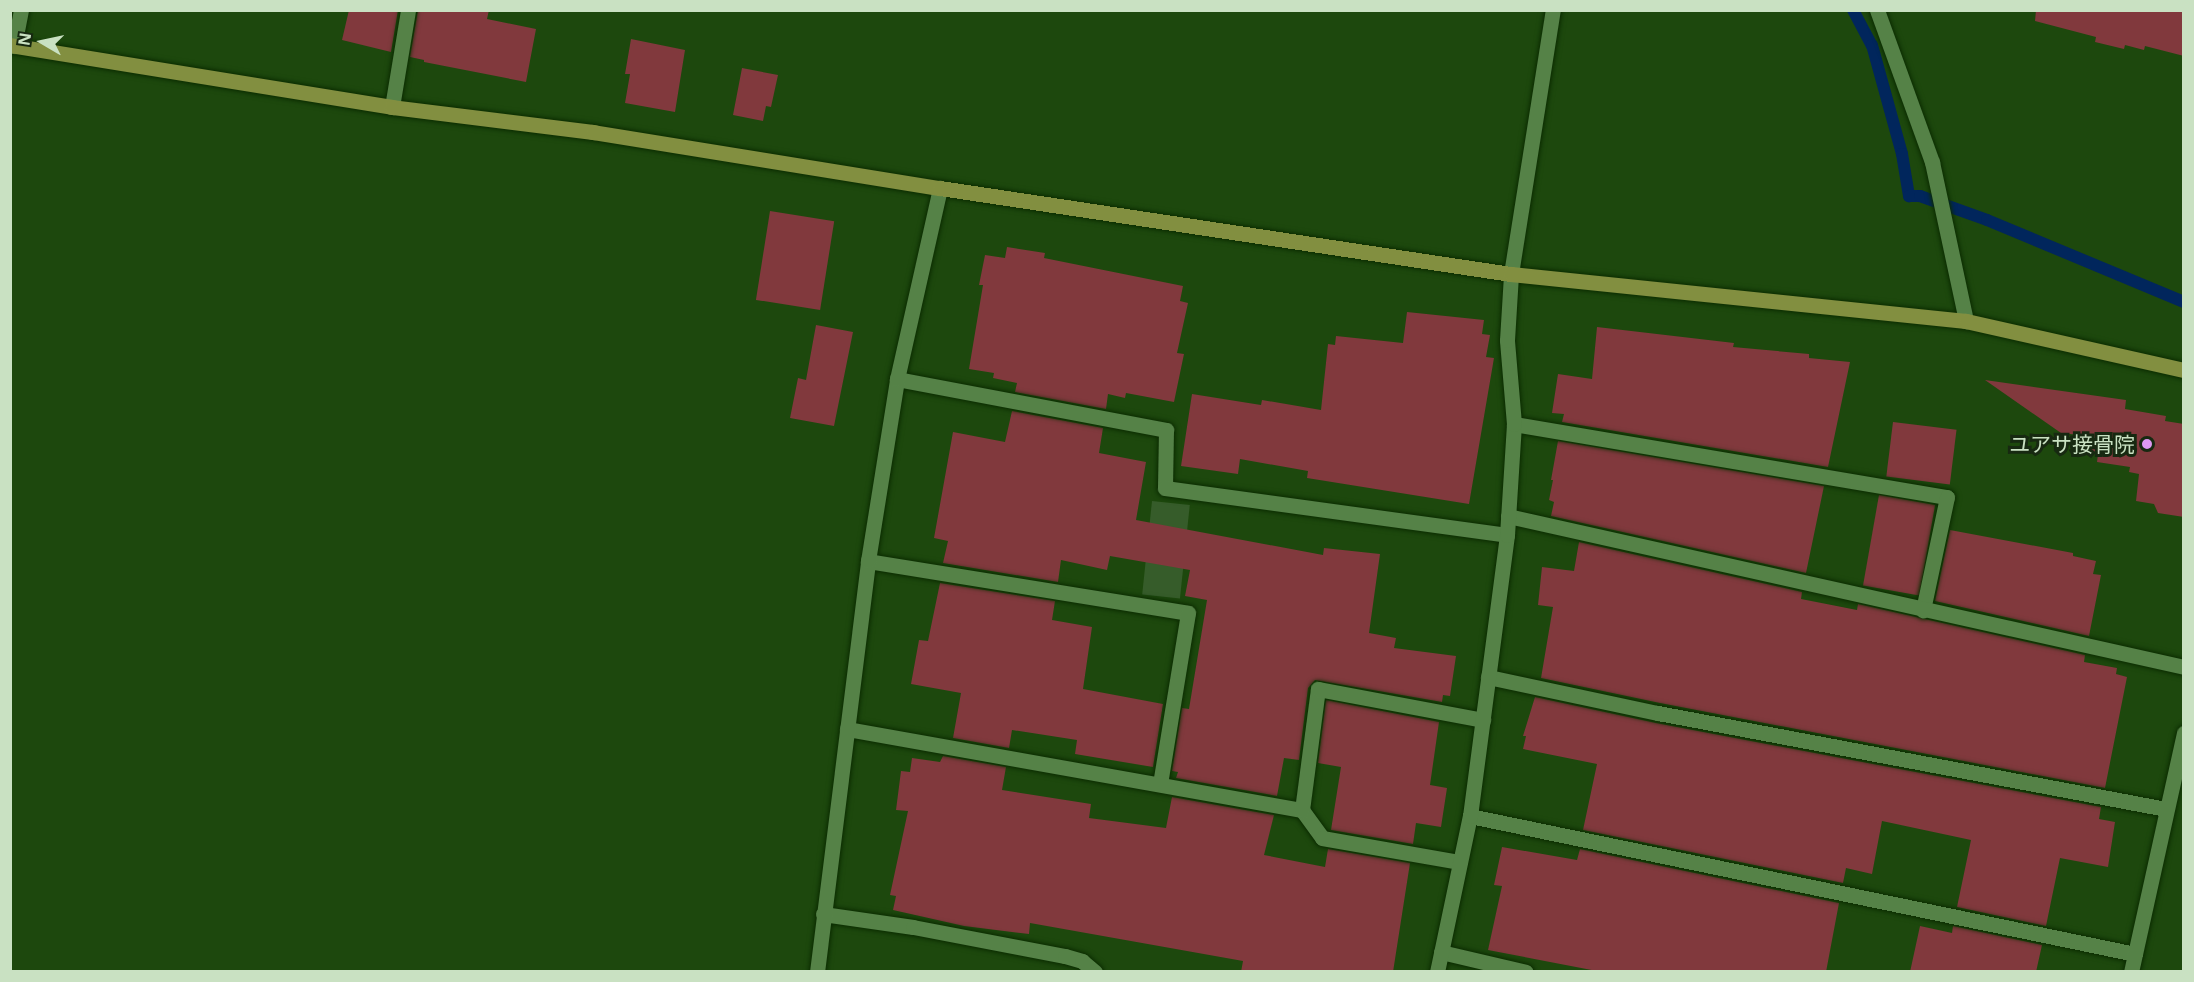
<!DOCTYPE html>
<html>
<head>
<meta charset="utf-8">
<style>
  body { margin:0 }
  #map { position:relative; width:2194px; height:982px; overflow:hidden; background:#1d480d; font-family:"Open Sans","Noto Sans JP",sans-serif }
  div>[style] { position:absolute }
  .green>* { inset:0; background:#365c2a; transform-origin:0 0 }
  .stream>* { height:12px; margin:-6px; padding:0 6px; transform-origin:6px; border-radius:6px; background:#01265c }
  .building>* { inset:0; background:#81393d; transform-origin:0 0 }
  .roads { filter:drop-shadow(0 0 2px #0b2c01) drop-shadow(0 0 2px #0b2c01) }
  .street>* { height:15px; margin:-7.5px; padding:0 7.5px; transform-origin:7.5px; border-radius:7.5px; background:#558247 }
  .secondary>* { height:15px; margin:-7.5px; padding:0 7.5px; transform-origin:7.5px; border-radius:7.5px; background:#828f40 }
  .dots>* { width:16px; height:16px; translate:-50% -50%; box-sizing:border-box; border:3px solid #172911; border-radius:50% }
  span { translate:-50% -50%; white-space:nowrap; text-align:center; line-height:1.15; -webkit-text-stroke:6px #172911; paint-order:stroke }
  .poi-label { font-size:21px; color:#c9e1c2 }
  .right { translate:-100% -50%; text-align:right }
  .frame { position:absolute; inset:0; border:12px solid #c9e1c2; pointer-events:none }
  .north { position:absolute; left:12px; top:12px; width:60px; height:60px; -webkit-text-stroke:4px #172911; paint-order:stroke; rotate:279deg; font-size:16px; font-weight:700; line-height:24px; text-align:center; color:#c9e1c2 }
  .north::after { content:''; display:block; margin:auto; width:21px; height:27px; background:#c9e1c2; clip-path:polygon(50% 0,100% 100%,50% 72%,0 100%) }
</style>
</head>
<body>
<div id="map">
  <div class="green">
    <i style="left:1152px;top:501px;width:38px;height:94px;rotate:6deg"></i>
  </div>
  <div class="stream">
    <i style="left:1853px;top:10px;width:40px;rotate:62deg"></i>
    <i style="left:1872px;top:45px;width:113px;rotate:74.6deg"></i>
    <i style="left:1902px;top:154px;width:43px;rotate:80.5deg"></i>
    <i style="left:1909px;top:196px;width:11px"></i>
    <i style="left:1920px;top:196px;width:71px;rotate:19.7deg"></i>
    <i style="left:1987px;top:220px;width:213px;rotate:22.6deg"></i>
  </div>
  <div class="building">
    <i style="clip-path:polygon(349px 10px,398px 10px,391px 52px,342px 40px)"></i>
    <i style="clip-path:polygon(418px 10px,489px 10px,487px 19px,536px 29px,526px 82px,424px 62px,424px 60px,410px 57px)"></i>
    <i style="clip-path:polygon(2036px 10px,2184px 10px,2184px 56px,2145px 46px,2144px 50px,2125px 45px,2124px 49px,2095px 42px,2096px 37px,2035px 21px)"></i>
    <i style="clip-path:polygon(631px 39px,685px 50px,675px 112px,625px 103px,630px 74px,625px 74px)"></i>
    <i style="clip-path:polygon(742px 68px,778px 75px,771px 107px,766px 106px,763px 121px,733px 115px)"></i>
    <i style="left:770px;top:211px;width:65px;height:90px;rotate:9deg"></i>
    <i style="clip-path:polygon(1007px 247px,1045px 253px,1044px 258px,1183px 286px,1180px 301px,1188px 303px,1177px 353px,1184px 354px,1174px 402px,1126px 393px,1125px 398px,1108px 394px,1106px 409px,1015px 392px,1017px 383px,993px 378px,994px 373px,969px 369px,983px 285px,979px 285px,985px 255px,1005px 258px)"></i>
    <i style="clip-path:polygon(1407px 312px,1484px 320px,1482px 334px,1490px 335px,1486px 357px,1494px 358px,1469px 504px,1307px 478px,1308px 471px,1240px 459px,1238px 474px,1181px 466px,1192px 394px,1261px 405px,1262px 400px,1321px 410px,1328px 344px,1335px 345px,1336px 336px,1403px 343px)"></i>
    <i style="clip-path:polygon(816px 325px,853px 332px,834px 426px,790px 418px,798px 378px,806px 380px)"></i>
    <i style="clip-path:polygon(1597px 327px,1734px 343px,1733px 347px,1809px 354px,1809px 358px,1850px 362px,1828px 467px,1562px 422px,1564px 414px,1552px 413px,1558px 374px,1592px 379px)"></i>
    <i style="clip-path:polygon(1985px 380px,2126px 400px,2125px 409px,2166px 416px,2165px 421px,2184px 424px,2184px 517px,2158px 513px,2154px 504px,2136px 501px,2139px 474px,2129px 472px,2130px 467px,2097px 462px,2098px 454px,2086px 452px,2089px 436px,2061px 433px)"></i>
    <i style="clip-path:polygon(1012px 411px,1103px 428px,1099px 453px,1146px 462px,1136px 520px,1323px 555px,1324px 548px,1380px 554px,1369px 633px,1396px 638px,1394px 648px,1456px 656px,1450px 696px,1443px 695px,1442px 702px,1315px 680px,1308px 688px,1299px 760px,1284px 758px,1277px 796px,1176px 778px,1178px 772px,1172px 771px,1182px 708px,1189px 709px,1207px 600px,1185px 596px,1190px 570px,1110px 556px,1107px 570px,1061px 560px,1058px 582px,943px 563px,948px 541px,934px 538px,953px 432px,1005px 442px)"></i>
    <i style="left:1893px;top:422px;width:64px;height:55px;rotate:7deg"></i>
    <i style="clip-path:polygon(1558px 441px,1824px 486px,1806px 573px,1551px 516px,1554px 502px,1549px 500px,1553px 480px,1551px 480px)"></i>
    <i style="left:1879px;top:495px;width:57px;height:92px;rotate:10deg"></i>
    <i style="clip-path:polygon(1950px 530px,2073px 553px,2073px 556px,2096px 561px,2093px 574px,2101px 575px,2089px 636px,1935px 601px)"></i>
    <i style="clip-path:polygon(1579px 542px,1802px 592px,1801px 599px,1857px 610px,1858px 604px,2085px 655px,2084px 662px,2117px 668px,2116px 674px,2127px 677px,2105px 788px,1660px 703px,1541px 678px,1553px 607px,1538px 605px,1542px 567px,1574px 571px)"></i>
    <i style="clip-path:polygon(940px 583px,1055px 601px,1052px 620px,1092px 627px,1083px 689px,1163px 704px,1153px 767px,1075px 754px,1077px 740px,1012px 730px,1009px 748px,953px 738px,961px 693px,911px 684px,919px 640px,928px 641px)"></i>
    <i style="clip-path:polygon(1535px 697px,1656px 723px,2101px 807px,2099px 819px,2115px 822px,2108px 867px,2060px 858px,2046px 926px,1957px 907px,1971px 840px,1882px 821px,1872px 874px,1846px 868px,1843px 883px,1583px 830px,1597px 764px,1523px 749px,1526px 736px,1523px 736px)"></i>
    <i style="clip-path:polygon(1326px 700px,1439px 722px,1430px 785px,1447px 788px,1441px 827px,1416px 823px,1413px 844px,1331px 830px,1341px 767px,1318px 763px)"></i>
    <i style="clip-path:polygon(943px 756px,1006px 767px,1002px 790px,1091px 804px,1089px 818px,1166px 828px,1172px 797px,1274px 815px,1264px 855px,1325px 867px,1328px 849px,1410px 863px,1393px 972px,1241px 972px,1243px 961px,1030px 923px,1029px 934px,964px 926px,893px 910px,896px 896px,890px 895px,908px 811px,896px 810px,901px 771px,910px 772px,912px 758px,940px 762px)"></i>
    <i style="clip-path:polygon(1502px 847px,1577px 860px,1580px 849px,1839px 903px,1826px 972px,1602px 972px,1488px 950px,1502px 886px,1494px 885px)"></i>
    <i style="clip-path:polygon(1920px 926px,1952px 933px,1953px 926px,2042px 945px,2036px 972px,1910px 972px)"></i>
  </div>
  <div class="roads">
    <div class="street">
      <i style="left:1877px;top:10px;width:162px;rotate:70.1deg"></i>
      <i style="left:1932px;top:162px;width:163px;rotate:77.9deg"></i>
      <i style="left:14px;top:46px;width:37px;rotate:-79deg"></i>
      <i style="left:392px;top:107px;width:98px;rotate:-80.6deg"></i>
      <i style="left:897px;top:379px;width:274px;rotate:10.7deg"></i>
      <i style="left:1166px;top:430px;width:58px;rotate:91deg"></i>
      <i style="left:1165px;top:488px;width:345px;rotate:7.8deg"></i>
      <i style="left:1514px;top:424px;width:439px;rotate:9.6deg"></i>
      <i style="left:1947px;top:497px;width:116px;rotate:102deg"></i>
      <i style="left:1508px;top:516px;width:693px;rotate:12.59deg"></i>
      <i style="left:868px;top:561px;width:324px;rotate:9.2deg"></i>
      <i style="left:1188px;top:613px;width:173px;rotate:99.3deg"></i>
      <i style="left:1488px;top:677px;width:174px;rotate:12deg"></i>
      <i style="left:1658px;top:713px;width:517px;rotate:10.7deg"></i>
      <i style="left:847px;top:729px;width:462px;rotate:10.1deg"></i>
      <i style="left:1302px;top:810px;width:34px;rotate:54deg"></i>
      <i style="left:1322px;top:838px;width:140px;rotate:9.9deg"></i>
      <i style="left:1302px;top:810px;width:122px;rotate:-82.5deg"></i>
      <i style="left:1318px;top:689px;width:168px;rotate:10.6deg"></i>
      <i style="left:1470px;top:816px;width:679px;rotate:11.72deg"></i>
      <i style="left:823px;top:914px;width:91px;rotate:8.2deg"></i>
      <i style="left:913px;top:927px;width:155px;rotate:10.8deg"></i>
      <i style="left:1065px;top:956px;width:18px;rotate:16deg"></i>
      <i style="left:1082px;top:961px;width:17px;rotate:40deg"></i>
      <i style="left:1441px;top:952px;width:87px;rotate:13.2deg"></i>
      <i style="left:817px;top:972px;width:414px;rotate:-82.9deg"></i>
      <i style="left:868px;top:561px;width:184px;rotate:-80.9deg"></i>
      <i style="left:897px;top:379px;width:196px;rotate:-77.3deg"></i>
      <i style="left:1437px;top:972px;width:159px;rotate:-78.1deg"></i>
      <i style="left:1470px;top:816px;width:283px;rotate:-82.5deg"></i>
      <i style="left:1507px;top:535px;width:111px;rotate:-86.4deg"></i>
      <i style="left:1514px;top:424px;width:84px;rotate:-94.8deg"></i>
      <i style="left:1507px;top:340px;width:66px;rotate:-86.5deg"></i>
      <i style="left:1511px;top:274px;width:267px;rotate:-81deg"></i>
      <i style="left:2131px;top:972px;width:245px;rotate:-77.5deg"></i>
    </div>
    <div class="secondary">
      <i style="left:10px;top:45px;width:387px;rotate:9.2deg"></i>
      <i style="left:392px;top:107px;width:203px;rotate:7.1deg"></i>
      <i style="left:593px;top:132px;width:351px;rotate:9.2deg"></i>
      <i style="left:940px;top:188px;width:577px;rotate:8.57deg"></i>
      <i style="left:1511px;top:274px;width:457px;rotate:5.9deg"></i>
      <i style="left:1966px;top:321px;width:223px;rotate:12.7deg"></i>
    </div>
  </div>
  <div class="dots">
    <i style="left:2147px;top:444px;background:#de98f2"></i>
  </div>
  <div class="poi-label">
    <span class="right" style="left:2135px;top:444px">ユアサ接骨院</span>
  </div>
  <div class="frame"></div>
  <div class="north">N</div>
</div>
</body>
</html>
